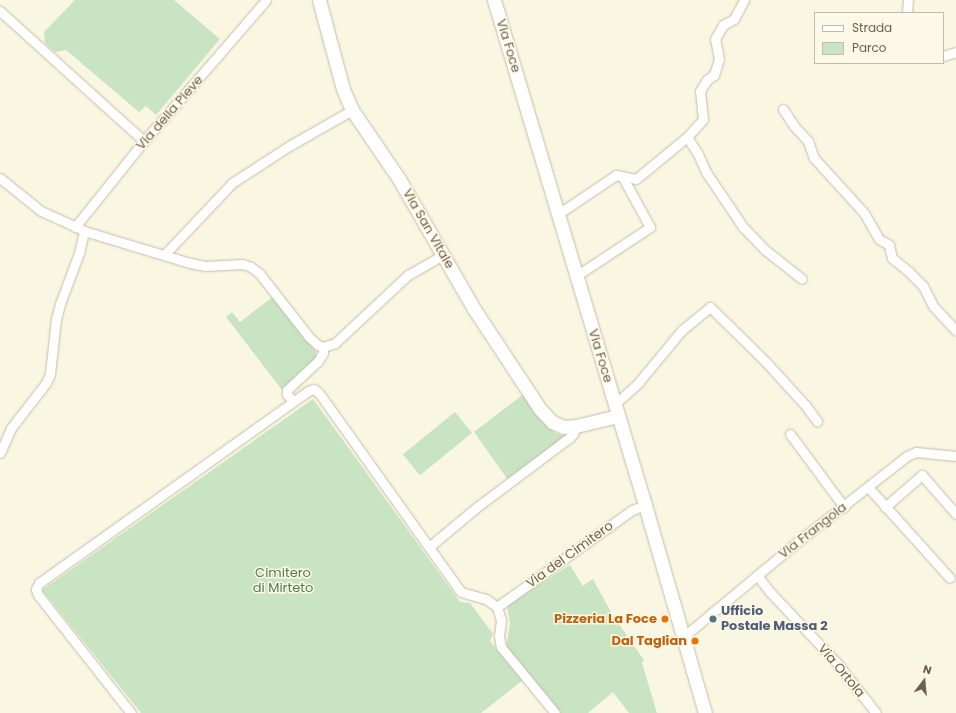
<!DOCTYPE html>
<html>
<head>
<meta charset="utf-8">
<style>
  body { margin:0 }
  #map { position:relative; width:956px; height:713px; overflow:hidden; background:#f9f6e2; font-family:Poppins,sans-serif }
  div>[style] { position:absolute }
  .green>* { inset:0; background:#c8e4c3; transform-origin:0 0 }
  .roads { filter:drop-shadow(0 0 1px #c6bda8) drop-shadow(0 0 1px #c6bda8) }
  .street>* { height:9px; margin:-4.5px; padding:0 4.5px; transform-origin:4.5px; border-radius:4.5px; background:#fff }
  .secondary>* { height:13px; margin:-6.5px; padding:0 6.5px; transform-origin:6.5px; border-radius:6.5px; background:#fff }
  .dots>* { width:11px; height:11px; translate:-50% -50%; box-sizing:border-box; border:2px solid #fcf9e8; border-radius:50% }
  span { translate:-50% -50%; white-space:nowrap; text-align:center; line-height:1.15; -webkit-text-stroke:3px #fcf9e8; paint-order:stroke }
  .street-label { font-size:13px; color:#6e604c }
  .park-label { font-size:13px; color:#4e7d4b }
  .service-label { font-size:13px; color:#4e5e75; font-weight:700 }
  .left { translate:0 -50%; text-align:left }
  .food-label { font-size:13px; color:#c56008; font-weight:700 }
  .right { translate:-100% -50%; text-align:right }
  .legend { position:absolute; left:814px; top:12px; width:130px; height:52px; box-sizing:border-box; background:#fcf9e8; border:1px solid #c3bcaa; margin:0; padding:5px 7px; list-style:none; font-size:12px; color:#6e604c }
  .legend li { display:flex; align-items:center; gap:8px; height:20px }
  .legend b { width:20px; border:1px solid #c3bcaa }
  .north { position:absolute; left:904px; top:661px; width:40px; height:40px; -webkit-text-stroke:3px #fcf9e8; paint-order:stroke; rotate:16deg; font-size:11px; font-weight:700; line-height:16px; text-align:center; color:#6e604c }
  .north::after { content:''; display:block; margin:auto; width:14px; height:18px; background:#6e604c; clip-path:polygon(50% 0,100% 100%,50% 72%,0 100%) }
</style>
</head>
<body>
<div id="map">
  <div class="green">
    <i style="clip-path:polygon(75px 0,174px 0,220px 39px,156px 115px,146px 106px,139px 112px,66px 50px,55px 52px,45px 43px,44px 32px)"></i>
    <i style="clip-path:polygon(274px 296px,316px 352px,316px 358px,313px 363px,282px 390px,226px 317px,232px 312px,240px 322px)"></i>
    <i style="clip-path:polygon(525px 393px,546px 424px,555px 433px,565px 436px,508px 480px,474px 432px)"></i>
    <i style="clip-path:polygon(313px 399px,460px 602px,470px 603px,493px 634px,490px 641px,523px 680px,481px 713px,141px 713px,42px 590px)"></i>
    <i style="left:455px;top:412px;width:27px;height:67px;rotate:51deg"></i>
    <i style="clip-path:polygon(570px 565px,583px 586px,593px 579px,612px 614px,644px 660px,642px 663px,657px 713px,629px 713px,613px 692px,588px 713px,560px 713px,506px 648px,510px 624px,507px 605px)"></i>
  </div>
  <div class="roads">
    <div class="street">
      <i style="left:0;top:11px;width:194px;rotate:42.1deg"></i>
      <i style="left:907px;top:13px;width:13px;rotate:-86deg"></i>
      <i style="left:943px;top:56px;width:14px;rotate:-17deg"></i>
      <i style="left:783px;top:109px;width:20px;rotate:57deg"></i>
      <i style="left:794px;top:126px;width:21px;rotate:47deg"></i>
      <i style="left:808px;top:141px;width:18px;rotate:71deg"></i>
      <i style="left:814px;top:158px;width:74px;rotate:47.7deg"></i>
      <i style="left:864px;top:213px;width:30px;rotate:60deg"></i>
      <i style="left:879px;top:239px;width:12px;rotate:31deg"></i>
      <i style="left:889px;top:245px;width:13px;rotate:77deg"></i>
      <i style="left:892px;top:258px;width:21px;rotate:39deg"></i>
      <i style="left:908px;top:271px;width:21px;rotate:45deg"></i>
      <i style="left:923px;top:286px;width:22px;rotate:63deg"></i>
      <i style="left:933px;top:306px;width:34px;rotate:47deg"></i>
      <i style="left:687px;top:137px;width:20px;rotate:57deg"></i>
      <i style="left:698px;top:154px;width:20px;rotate:66deg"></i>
      <i style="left:706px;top:172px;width:66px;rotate:56.1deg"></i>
      <i style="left:743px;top:227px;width:30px;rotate:46deg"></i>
      <i style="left:764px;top:249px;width:48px;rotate:38.3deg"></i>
      <i style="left:0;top:178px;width:53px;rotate:38.8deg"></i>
      <i style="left:41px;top:211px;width:44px;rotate:24.2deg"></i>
      <i style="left:558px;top:214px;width:70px;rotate:-33.9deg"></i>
      <i style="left:616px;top:175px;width:20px;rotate:11deg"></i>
      <i style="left:636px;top:179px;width:66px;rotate:-39.5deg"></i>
      <i style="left:687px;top:137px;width:24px;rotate:-48deg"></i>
      <i style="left:703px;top:119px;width:28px;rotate:-96deg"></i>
      <i style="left:700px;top:91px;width:13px;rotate:-58deg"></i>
      <i style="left:707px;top:80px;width:9px;rotate:-36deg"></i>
      <i style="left:714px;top:75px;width:17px;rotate:-73deg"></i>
      <i style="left:719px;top:59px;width:20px;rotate:-101deg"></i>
      <i style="left:715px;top:39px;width:16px;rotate:-60deg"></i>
      <i style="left:723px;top:25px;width:13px;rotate:-29deg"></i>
      <i style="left:734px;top:19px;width:21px;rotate:-62deg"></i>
      <i style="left:75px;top:227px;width:110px;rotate:-51.3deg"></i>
      <i style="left:144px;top:141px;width:186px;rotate:-49.1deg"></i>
      <i style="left:164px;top:255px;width:99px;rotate:-46.6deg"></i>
      <i style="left:232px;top:183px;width:68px;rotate:-33deg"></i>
      <i style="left:289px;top:146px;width:73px;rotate:-29.7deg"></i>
      <i style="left:576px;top:276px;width:89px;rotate:-33.5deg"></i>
      <i style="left:650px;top:227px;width:58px;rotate:-118.8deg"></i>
      <i style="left:293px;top:401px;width:9px;rotate:-131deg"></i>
      <i style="left:287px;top:394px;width:4px;rotate:-90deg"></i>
      <i style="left:287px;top:390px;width:42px;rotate:-43.1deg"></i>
      <i style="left:318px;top:361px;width:9px;rotate:-58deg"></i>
      <i style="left:323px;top:353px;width:6px;rotate:-90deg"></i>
      <i style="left:323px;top:347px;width:13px;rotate:-18deg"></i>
      <i style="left:335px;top:343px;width:100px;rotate:-43deg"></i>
      <i style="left:408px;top:275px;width:40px;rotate:-29.7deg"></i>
      <i style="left:615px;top:404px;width:31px;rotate:-42deg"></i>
      <i style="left:638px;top:383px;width:69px;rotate:-50.3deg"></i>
      <i style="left:682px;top:330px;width:36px;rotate:-39deg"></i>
      <i style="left:710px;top:307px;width:77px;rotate:44.5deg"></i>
      <i style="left:765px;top:361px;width:61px;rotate:47.7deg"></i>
      <i style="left:806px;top:406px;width:19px;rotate:54deg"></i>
      <i style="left:790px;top:434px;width:91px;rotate:53.5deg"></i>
      <i style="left:0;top:453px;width:27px;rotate:-66deg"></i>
      <i style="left:11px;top:428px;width:57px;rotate:-52.1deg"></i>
      <i style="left:46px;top:383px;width:10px;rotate:-66deg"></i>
      <i style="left:50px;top:374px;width:55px;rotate:-83.8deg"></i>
      <i style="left:56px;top:319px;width:16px;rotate:-75deg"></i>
      <i style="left:60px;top:304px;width:54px;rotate:-69.6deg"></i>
      <i style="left:79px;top:253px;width:23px;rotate:-77deg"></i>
      <i style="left:84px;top:231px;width:111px;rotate:16.8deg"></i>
      <i style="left:190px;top:263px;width:16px;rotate:11deg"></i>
      <i style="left:206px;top:266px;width:36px;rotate:-3deg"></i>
      <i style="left:242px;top:264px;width:9px;rotate:18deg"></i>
      <i style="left:251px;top:267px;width:10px;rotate:37deg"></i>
      <i style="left:259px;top:273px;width:81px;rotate:52deg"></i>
      <i style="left:309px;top:337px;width:12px;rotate:42deg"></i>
      <i style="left:318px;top:345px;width:5px;rotate:22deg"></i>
      <i style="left:868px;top:487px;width:122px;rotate:48deg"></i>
      <i style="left:885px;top:507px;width:49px;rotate:-40.9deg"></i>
      <i style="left:922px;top:475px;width:52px;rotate:48.9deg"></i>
      <i style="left:429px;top:547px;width:62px;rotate:-39.8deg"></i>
      <i style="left:477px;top:507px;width:115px;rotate:-36.9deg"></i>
      <i style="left:569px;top:438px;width:6px;rotate:-45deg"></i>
      <i style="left:573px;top:434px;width:9px;rotate:-69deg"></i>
      <i style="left:757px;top:575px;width:21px;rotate:53deg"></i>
      <i style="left:770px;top:592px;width:98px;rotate:46.7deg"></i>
      <i style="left:837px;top:663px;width:63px;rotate:52deg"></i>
      <i style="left:497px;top:607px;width:166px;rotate:-35.7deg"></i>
      <i style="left:632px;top:510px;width:14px;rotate:-21deg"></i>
      <i style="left:497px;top:607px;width:14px;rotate:73deg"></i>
      <i style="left:501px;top:620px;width:16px;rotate:97deg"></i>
      <i style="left:499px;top:636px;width:11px;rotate:80deg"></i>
      <i style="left:501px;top:647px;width:85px;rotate:50.7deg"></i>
      <i style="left:682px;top:638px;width:155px;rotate:-39.8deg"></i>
      <i style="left:801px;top:539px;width:135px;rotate:-38.1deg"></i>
      <i style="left:907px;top:456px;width:10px;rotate:-24deg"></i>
      <i style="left:916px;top:452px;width:40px;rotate:5.7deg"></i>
      <i style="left:131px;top:713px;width:150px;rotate:-128.2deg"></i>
      <i style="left:38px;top:595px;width:6px;rotate:-108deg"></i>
      <i style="left:36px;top:589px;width:7px;rotate:-63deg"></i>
      <i style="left:39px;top:583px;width:330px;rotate:-35.5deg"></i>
      <i style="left:308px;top:391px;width:6px;rotate:-18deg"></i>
      <i style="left:314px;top:389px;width:6px;rotate:39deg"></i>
      <i style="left:319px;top:393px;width:244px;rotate:54.5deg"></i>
      <i style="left:461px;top:592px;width:26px;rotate:16deg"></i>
      <i style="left:486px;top:599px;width:14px;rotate:36deg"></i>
    </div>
    <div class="secondary">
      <i style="left:319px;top:0;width:92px;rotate:74.9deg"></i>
      <i style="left:343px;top:89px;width:23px;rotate:67deg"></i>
      <i style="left:352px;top:110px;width:83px;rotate:55.7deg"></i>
      <i style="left:399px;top:179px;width:150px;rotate:60deg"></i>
      <i style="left:474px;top:309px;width:120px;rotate:56.6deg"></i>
      <i style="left:540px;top:409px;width:18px;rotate:47deg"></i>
      <i style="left:552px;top:422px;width:13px;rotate:23deg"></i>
      <i style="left:564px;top:427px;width:12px;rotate:-5deg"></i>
      <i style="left:576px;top:426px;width:43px;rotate:-13.4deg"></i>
      <i style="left:494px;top:0;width:527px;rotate:73.35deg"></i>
      <i style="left:645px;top:505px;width:216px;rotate:73.9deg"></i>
    </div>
  </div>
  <div class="dots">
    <i style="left:665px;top:619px;background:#e8710a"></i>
    <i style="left:713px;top:619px;background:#5c6f8a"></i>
    <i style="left:695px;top:641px;background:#e8710a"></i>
  </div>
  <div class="street-label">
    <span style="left:508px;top:46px;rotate:73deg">Via Foce</span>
    <span style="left:170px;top:113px;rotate:-49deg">Via della Pieve</span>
    <span style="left:428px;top:229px;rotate:60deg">Via San Vitale</span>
    <span style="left:600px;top:356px;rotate:73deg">Via Foce</span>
    <span style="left:813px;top:531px;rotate:-38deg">Via Frangola</span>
    <span style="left:570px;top:555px;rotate:-36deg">Via del Cimitero</span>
    <span style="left:841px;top:671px;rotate:50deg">Via Ortola</span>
  </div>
  <div class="park-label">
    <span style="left:283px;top:581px">Cimitero<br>di Mirteto</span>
  </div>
  <div class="service-label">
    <span class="left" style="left:721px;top:619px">Ufficio<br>Postale Massa 2</span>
  </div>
  <div class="food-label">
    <span class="right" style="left:657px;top:619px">Pizzeria La Foce</span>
    <span class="right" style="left:687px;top:641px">Dal Taglian</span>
  </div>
  <ul class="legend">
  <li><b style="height:5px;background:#fff"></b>Strada</li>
  <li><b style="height:11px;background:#c8e4c3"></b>Parco</li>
  </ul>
  <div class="north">N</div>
</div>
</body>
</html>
